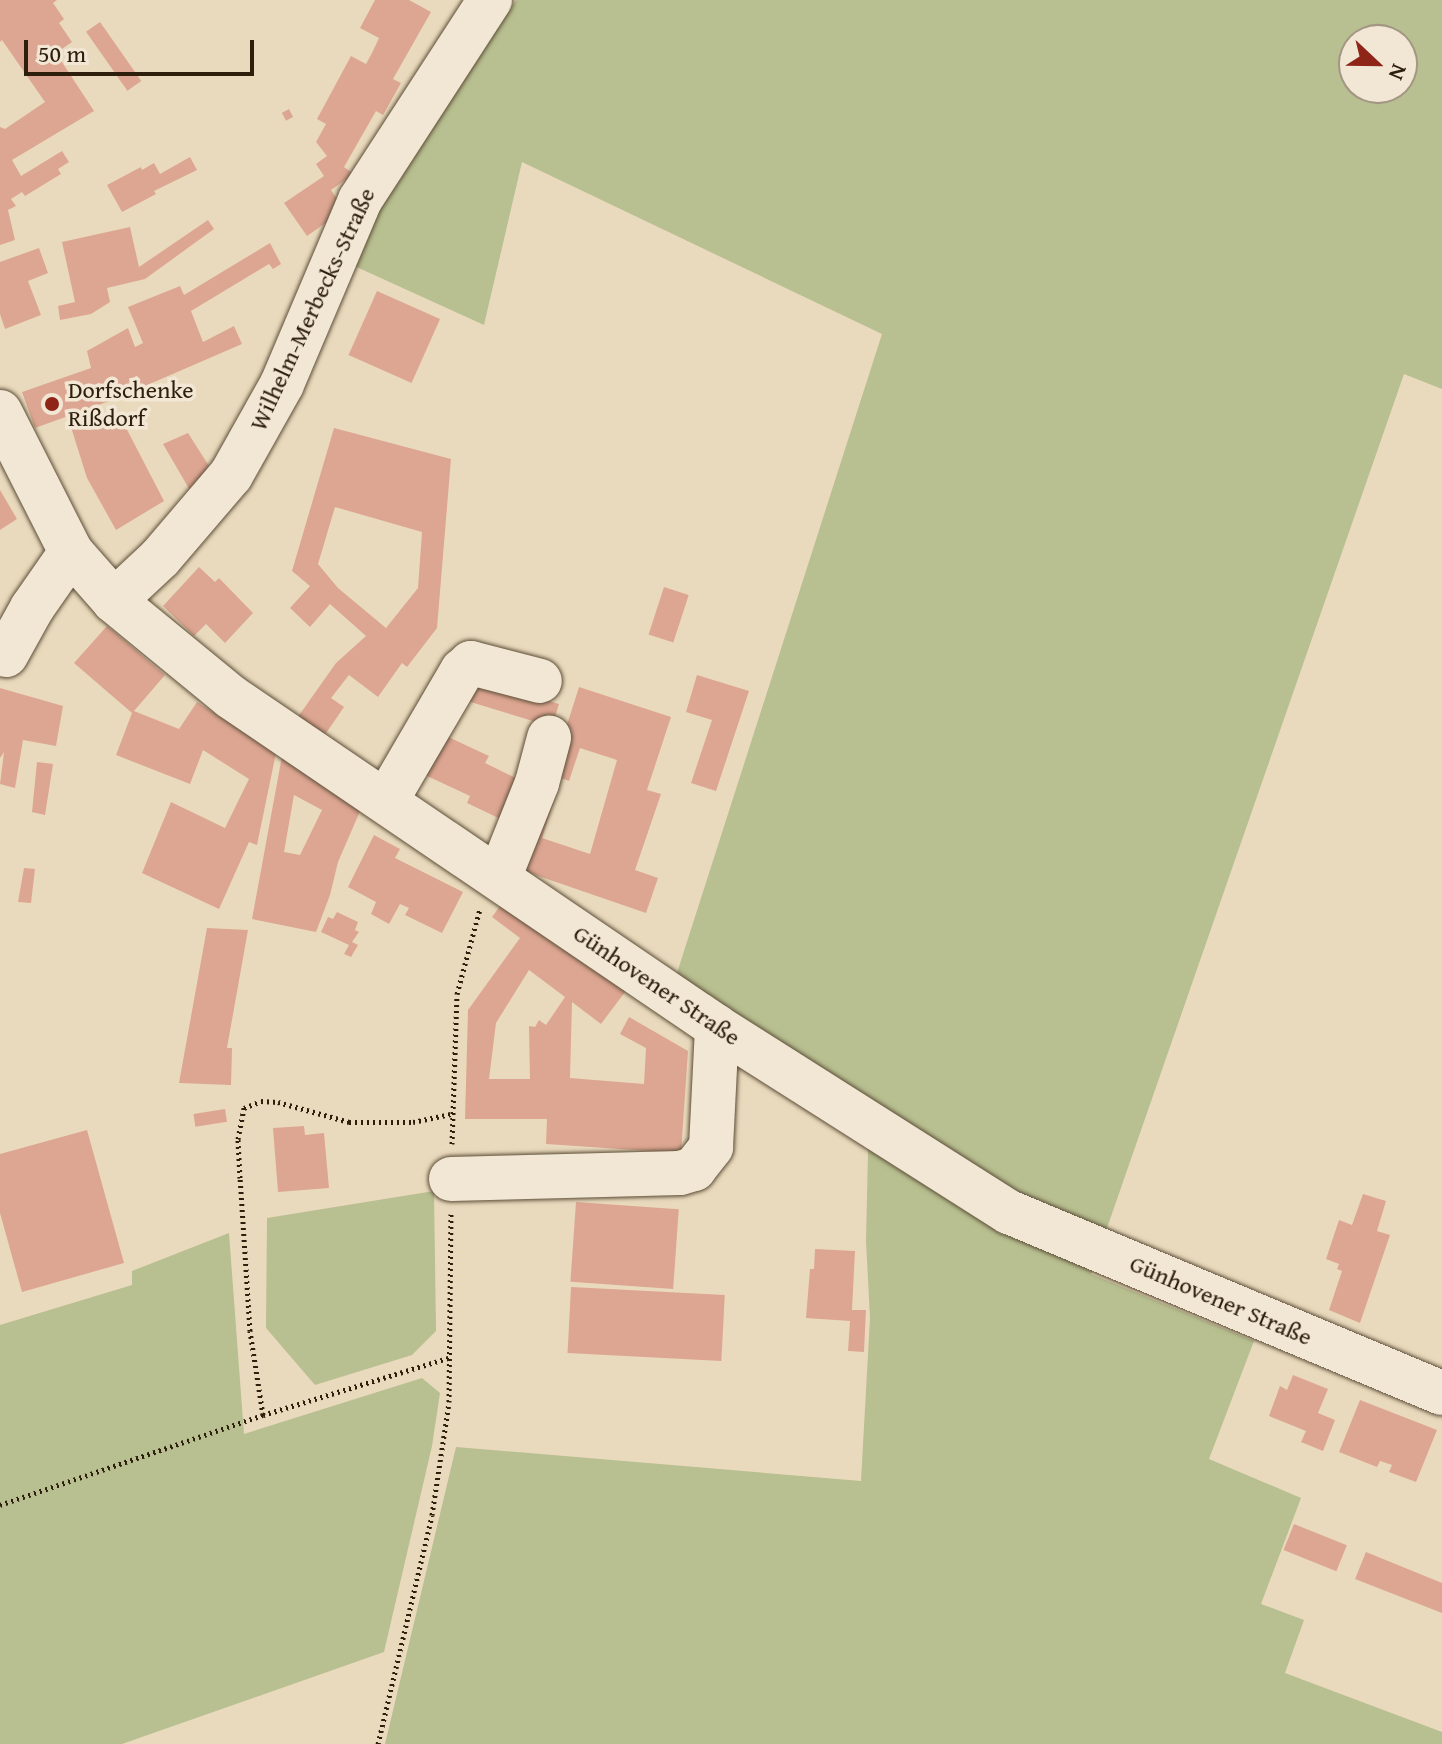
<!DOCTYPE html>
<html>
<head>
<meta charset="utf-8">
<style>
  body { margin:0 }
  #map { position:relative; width:1442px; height:1744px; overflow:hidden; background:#eadabd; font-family:"Gentium Book Plus",serif }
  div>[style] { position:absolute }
  .green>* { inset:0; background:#b8bf90 }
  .building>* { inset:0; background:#dda692; transform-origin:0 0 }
  .path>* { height:5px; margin-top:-2.5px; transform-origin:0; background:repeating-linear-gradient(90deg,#2d1f0c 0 2px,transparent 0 6px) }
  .roads { filter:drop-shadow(0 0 2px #5c4e38) drop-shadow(0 0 2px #5c4e38) }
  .minor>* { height:44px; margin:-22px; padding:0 22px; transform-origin:22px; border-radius:22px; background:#f1e7d4 }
  .dots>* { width:22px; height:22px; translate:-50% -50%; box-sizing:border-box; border:4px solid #f1e7d4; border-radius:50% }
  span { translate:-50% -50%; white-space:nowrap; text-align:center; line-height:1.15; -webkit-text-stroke:7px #f1e7d4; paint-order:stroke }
  .street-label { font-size:24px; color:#2d1f0c }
  .poi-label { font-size:24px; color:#2d1f0c }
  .left { translate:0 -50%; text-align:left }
  .north { position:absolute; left:1338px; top:24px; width:80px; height:80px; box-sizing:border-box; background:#f1e7d4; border:2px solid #a39784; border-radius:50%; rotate:112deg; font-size:22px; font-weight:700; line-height:32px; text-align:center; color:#2d1f0c }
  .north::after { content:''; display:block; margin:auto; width:28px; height:36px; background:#8f2418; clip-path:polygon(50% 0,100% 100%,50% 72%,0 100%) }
  .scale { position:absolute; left:24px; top:40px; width:230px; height:36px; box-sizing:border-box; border:4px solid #2d1f0c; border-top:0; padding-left:10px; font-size:24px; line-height:28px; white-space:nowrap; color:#2d1f0c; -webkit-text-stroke:6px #f1e7d4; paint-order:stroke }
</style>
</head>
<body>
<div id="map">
  <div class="green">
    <i style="clip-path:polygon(evenodd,516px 0,1442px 0,1442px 389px,1404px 374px,1091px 1274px,1254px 1341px,1209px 1459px,1301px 1498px,1261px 1604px,1304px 1620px,1285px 1673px,1442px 1732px,1442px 1744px,385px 1744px,456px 1447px,861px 1481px,870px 1318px,866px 1241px,869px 1107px,676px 976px,882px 334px,522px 162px,484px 325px,350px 264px,373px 209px,516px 0,1354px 40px,1402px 40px,1402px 88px,1354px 88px,1354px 40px)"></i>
    <i style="clip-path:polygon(434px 1191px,436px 1331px,412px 1355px,315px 1385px,266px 1328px,267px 1218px)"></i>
    <i style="clip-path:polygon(229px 1233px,244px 1434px,422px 1378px,440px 1393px,432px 1446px,384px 1652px,122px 1744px,0 1744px,0 1325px,132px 1285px,132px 1271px)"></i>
  </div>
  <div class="building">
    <i style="clip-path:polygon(0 0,57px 0,53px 3px,64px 19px,59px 23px,72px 42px,56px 53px,94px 111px,12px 160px,21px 176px,62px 151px,69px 162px,58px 169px,61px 174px,25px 196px,22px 192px,11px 199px,16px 206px,8px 210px,15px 240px,0 245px,0 127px,5px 129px,45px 102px,2px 40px,0 42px)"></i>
    <i style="clip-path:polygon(375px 0,409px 0,431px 12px,393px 79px,401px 83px,383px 115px,376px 111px,344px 167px,354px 174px,331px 190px,337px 199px,327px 222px,307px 236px,284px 203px,324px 176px,316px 164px,327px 156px,316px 142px,326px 124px,317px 119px,351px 56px,366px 64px,373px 51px,379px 38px,360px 28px)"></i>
    <i style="left:100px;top:22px;width:72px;height:17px;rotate:55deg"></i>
    <i style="left:289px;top:109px;width:9px;height:8px;rotate:63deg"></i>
    <i style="clip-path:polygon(190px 157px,197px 170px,154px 191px,156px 194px,122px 212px,107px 185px,141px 167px,142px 170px,154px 163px,160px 174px)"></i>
    <i style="clip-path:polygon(208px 220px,214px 229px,145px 279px,107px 288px,110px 302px,91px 314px,60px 320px,58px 306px,75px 302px,62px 242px,130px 227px,139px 267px)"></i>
    <i style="clip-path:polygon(270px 243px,281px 264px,273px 269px,269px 264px,191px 311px,203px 342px,234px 326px,242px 344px,115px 399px,35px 428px,22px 392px,91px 368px,87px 351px,128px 328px,135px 347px,143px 343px,128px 307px,180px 286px,184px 295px)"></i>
    <i style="clip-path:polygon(39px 248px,48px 273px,28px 281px,41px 315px,5px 329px,0 314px,0 262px)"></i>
    <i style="left:377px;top:291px;width:69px;height:70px;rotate:24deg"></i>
    <i style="clip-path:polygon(98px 413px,103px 428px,122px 420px,164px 501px,116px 530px,87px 478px,70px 424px)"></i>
    <i style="clip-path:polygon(evenodd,334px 428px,451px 459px,437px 628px,407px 667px,402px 663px,378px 697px,349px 675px,331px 698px,344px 707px,322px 739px,295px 721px,336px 663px,366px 636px,330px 604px,310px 627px,290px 608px,310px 586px,292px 571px,334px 428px,335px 507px,422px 532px,418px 588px,386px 628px,338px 588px,318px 564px,335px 507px)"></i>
    <i style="clip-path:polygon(188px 433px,209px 466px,191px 492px,163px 444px)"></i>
    <i style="clip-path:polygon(0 490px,17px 519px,0 530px)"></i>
    <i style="clip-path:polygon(199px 567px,215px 582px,219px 578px,253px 613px,225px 643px,206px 624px,194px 636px,163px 606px)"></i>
    <i style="left:664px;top:587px;width:26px;height:50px;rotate:18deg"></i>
    <i style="clip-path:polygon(107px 626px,165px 675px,134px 711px,179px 729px,197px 702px,276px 753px,257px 845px,249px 842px,219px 909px,142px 873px,171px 802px,225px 828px,249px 779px,203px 750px,190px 784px,116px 755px,132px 713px,74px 663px)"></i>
    <i style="clip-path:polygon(697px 675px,749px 691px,716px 791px,691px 783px,712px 720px,686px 712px)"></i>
    <i style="left:471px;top:677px;width:92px;height:24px;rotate:17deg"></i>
    <i style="clip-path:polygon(evenodd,579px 687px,671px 717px,647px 790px,661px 794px,635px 870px,658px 878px,646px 913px,521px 870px,579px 687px,580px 748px,617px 760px,590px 854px,542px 838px,561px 778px,569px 781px,580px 748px)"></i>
    <i style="clip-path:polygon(0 688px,63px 706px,56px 746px,23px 740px,15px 788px,0 784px,4px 752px,0 758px)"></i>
    <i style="clip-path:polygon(444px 735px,489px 756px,485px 763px,532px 786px,513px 825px,467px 803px,470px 796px,425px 775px)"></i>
    <i style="clip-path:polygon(evenodd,282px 756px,364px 802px,338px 862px,330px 895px,316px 932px,252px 919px,282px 756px,294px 795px,322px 810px,300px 855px,284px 852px,294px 795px)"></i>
    <i style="clip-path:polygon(37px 762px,53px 764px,45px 815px,32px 812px)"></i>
    <i style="clip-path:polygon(374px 835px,400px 849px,395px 858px,463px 892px,442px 933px,405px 915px,409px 908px,400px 904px,389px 924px,371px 914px,376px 902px,348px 887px)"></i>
    <i style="clip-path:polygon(24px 868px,35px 869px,31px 903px,18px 902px)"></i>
    <i style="clip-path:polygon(evenodd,506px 898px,628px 988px,601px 1024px,572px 1002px,570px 1078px,644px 1084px,646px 1048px,620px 1034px,629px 1017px,688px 1051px,681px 1153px,546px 1144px,547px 1119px,465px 1119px,468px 1010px,520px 938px,492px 917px,506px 898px,529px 970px,565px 997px,546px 1025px,539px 1020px,535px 1027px,529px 1026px,530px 1079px,489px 1079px,496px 1023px,529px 970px)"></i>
    <i style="clip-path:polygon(337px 912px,358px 922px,355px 930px,359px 932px,352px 942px,358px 945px,351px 957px,344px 954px,349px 945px,321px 932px,328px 917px,333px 919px)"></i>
    <i style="clip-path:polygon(207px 928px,248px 930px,227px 1048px,232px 1048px,231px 1085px,179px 1083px)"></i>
    <i style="left:225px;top:1109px;width:13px;height:32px;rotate:81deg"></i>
    <i style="clip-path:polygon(304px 1126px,305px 1135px,324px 1133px,329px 1188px,278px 1192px,273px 1128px)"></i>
    <i style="clip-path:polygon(87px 1130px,124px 1263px,22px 1292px,0 1213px,0 1154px)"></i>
    <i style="clip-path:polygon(1363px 1194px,1386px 1201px,1377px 1231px,1390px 1235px,1360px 1323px,1329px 1310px,1342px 1271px,1337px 1269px,1339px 1264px,1326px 1259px,1339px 1220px,1352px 1225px)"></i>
    <i style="left:576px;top:1202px;width:103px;height:80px;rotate:4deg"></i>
    <i style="clip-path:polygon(815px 1249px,855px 1251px,852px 1310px,866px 1310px,864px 1352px,848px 1351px,850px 1321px,806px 1318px,810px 1269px,814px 1269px)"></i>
    <i style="left:571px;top:1287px;width:154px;height:66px;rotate:3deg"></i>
    <i style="clip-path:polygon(1293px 1375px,1328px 1389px,1318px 1413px,1335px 1420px,1323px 1451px,1301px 1442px,1306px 1431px,1269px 1416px,1280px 1386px,1287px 1390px)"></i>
    <i style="clip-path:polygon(1360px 1400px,1437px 1430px,1416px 1482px,1389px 1472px,1392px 1465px,1380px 1461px,1377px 1467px,1339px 1452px)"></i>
    <i style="left:1294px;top:1524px;width:57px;height:28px;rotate:22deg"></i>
    <i style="clip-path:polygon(1366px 1552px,1442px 1583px,1442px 1613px,1355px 1579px)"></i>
  </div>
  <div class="path">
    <i style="left:452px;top:1144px;width:150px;rotate:-88.1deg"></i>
    <i style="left:457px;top:994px;width:88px;rotate:-74.9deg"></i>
    <i style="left:263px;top:1415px;width:85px;rotate:-98.8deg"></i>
    <i style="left:250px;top:1331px;width:153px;rotate:-93.7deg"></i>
    <i style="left:240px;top:1178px;width:39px;rotate:-93deg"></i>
    <i style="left:238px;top:1139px;width:32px;rotate:-79deg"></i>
    <i style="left:244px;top:1108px;width:18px;rotate:-22deg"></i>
    <i style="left:261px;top:1101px;width:17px;rotate:3deg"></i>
    <i style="left:278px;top:1102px;width:74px;rotate:15.7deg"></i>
    <i style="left:349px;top:1122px;width:64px"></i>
    <i style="left:413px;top:1122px;width:40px;rotate:-12deg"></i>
    <i style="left:0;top:1505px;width:278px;rotate:-18.9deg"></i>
    <i style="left:263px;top:1415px;width:194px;rotate:-17.1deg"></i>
    <i style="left:378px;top:1744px;width:235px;rotate:-76.7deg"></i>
    <i style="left:432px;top:1515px;width:114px;rotate:-81.4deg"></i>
    <i style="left:449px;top:1402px;width:188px;rotate:-89.4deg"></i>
  </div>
  <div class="roads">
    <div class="minor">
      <i style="left:0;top:412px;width:157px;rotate:63.1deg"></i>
      <i style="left:71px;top:552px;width:65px;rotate:48.7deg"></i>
      <i style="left:114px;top:601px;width:151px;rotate:39.4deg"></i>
      <i style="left:231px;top:697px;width:587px;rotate:34.18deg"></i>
      <i style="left:717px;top:1027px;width:346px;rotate:32.4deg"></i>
      <i style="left:1009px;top:1212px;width:469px;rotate:22.7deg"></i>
      <i style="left:114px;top:601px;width:63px;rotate:-43.1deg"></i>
      <i style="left:160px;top:558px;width:109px;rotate:-49.5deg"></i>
      <i style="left:231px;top:475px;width:104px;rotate:-60.7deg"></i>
      <i style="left:282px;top:384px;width:200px;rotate:-67deg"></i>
      <i style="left:360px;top:200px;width:239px;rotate:-57deg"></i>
      <i style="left:6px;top:655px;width:54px;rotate:-61deg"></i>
      <i style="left:32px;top:608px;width:68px;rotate:-55.1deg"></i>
      <i style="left:386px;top:801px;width:151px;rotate:-59.7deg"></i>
      <i style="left:462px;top:671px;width:12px;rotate:-42deg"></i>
      <i style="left:471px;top:663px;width:71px;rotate:14.6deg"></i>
      <i style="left:499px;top:878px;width:102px;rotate:-68.2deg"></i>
      <i style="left:537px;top:783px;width:47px;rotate:-75.1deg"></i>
      <i style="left:451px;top:1179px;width:229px;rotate:-1.5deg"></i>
      <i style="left:680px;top:1173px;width:15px;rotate:-16deg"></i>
      <i style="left:694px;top:1169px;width:28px;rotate:-52deg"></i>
      <i style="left:711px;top:1147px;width:120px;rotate:-87.1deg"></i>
    </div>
  </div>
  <div class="dots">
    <i style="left:52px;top:404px;background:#8f2418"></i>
  </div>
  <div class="street-label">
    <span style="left:312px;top:309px;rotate:-65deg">Wilhelm-Merbecks-Straße</span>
    <span style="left:657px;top:985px;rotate:34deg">Günhovener Straße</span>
    <span style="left:1221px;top:1300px;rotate:23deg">Günhovener Straße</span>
  </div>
  <div class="poi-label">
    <span class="left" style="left:68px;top:404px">Dorfschenke<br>Rißdorf</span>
  </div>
  <div class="north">N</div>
  <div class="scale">50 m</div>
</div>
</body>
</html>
